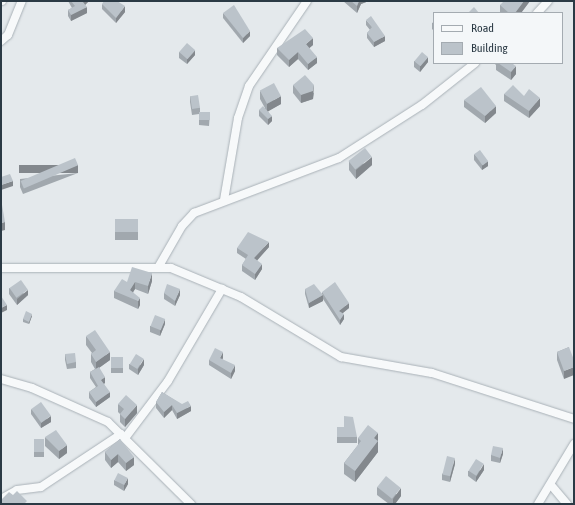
<!DOCTYPE html>
<html>
<head>
<meta charset="utf-8">
<style>
  body { margin:0 }
  #map { position:relative; width:575px; height:505px; overflow:hidden; background:#e4e9ec; font-family:"Asap Condensed",sans-serif }
  div>[style] { position:absolute }
  .roads { filter:drop-shadow(0 0 1px #a9b1b7) drop-shadow(0 0 1px #a9b1b7) }
  .street>* { height:8px; margin:-4px; padding:0 4px; transform-origin:4px; border-radius:4px; background:#f7f9fa }
  .wall>* { inset:0; background:#a1a8ae; transform-origin:0 0 }
  .shaded-wall>* { inset:0; background:#83888d; transform-origin:0 0 }
  .building>* { inset:0; background:#bbc3ca; transform-origin:0 0 }
  span { translate:-50% -50%; white-space:nowrap; text-align:center; line-height:1.15; -webkit-text-stroke:3px #f4f7f9; paint-order:stroke }
  .frame { position:absolute; inset:0; border:2px solid #2b3a45; pointer-events:none }
  .legend { position:absolute; left:433px; top:12px; width:130px; height:52px; box-sizing:border-box; background:#f4f7f9; border:1px solid #a4abb1; margin:0; padding:5px 7px; list-style:none; font-size:12px; color:#2b3a45 }
  .legend li { display:flex; align-items:center; gap:8px; height:20px }
  .legend b { width:20px; border:1px solid #a4abb1 }
</style>
</head>
<body>
<div id="map">
  <div class="roads">
    <div class="street">
      <i style="left:1px;top:1px;width:1px"></i>
      <i style="left:537px;top:13px;width:16px;rotate:-47deg"></i>
      <i style="left:1px;top:41px;width:9px;rotate:-41deg"></i>
      <i style="left:8px;top:35px;width:37px;rotate:-68deg"></i>
      <i style="left:224px;top:200px;width:83px;rotate:-80.3deg"></i>
      <i style="left:238px;top:118px;width:34px;rotate:-71deg"></i>
      <i style="left:249px;top:86px;width:103px;rotate:-55.7deg"></i>
      <i style="left:159px;top:266px;width:46px;rotate:-60.1deg"></i>
      <i style="left:182px;top:226px;width:18px;rotate:-47deg"></i>
      <i style="left:194px;top:213px;width:155px;rotate:-20.8deg"></i>
      <i style="left:339px;top:158px;width:98px;rotate:-32.6deg"></i>
      <i style="left:422px;top:105px;width:68px;rotate:-38.4deg"></i>
      <i style="left:1px;top:268px;width:170px"></i>
      <i style="left:171px;top:268px;width:76px;rotate:22.5deg"></i>
      <i style="left:241px;top:297px;width:117px;rotate:31deg"></i>
      <i style="left:341px;top:357px;width:92px;rotate:10deg"></i>
      <i style="left:432px;top:373px;width:149px;rotate:17.9deg"></i>
      <i style="left:1px;top:379px;width:32px;rotate:16deg"></i>
      <i style="left:32px;top:388px;width:83px;rotate:24.1deg"></i>
      <i style="left:108px;top:422px;width:117px;rotate:44.7deg"></i>
      <i style="left:125px;top:438px;width:71px;rotate:-53deg"></i>
      <i style="left:168px;top:381px;width:107px;rotate:-59.6deg"></i>
      <i style="left:551px;top:485px;width:25px;rotate:50deg"></i>
      <i style="left:1px;top:499px;width:18px;rotate:-29deg"></i>
      <i style="left:17px;top:490px;width:24px;rotate:-7deg"></i>
      <i style="left:41px;top:487px;width:96px;rotate:-33.5deg"></i>
      <i style="left:538px;top:504px;width:70px;rotate:-59deg"></i>
    </div>
  </div>
  <div class="wall">
    <i style="clip-path:polygon(68px 1px,89px 1px,85px 5px,87px 13px,71px 21px,68px 16px,68px 10px,72px 8px)"></i>
    <i style="clip-path:polygon(343px 1px,369px 1px,361px 4px,357px 13px)"></i>
    <i style="clip-path:polygon(530px 1px,521px 13px,500px 13px,500px 5px)"></i>
    <i style="clip-path:polygon(102px 4px,125px 12px,116px 23px,102px 9px)"></i>
    <i style="clip-path:polygon(223px 13px,250px 36px,243px 43px,223px 18px)"></i>
    <i style="clip-path:polygon(366px 20px,385px 41px,374px 47px,367px 38px,367px 33px,370px 30px,366px 25px)"></i>
    <i style="clip-path:polygon(434px 22px,434px 31px,432px 29px,432px 23px)"></i>
    <i style="clip-path:polygon(313px 45px,309px 48px,317px 63px,308px 70px,298px 59px,289px 67px,277px 55px,277px 48px)"></i>
    <i style="clip-path:polygon(179px 52px,195px 55px,187px 64px,179px 58px)"></i>
    <i style="clip-path:polygon(414px 61px,428px 62px,420px 72px,414px 67px)"></i>
    <i style="clip-path:polygon(494px 63px,513px 63px,513px 64px,516px 74px,511px 80px,496px 70px,496px 65px)"></i>
    <i style="clip-path:polygon(293px 85px,314px 93px,313px 99px,301px 103px,293px 93px)"></i>
    <i style="clip-path:polygon(260px 91px,281px 104px,268px 111px,272px 121px,268px 125px,259px 116px,259px 110px,265px 108px,260px 99px)"></i>
    <i style="clip-path:polygon(504px 94px,524px 96px,540px 106px,529px 118px,504px 101px)"></i>
    <i style="clip-path:polygon(190px 96px,200px 108px,200px 112px,210px 112px,209px 126px,199px 125px,199px 114px,192px 115px,190px 102px)"></i>
    <i style="clip-path:polygon(464px 100px,496px 113px,485px 123px,464px 107px)"></i>
    <i style="clip-path:polygon(474px 154px,488px 166px,482px 170px,474px 160px)"></i>
    <i style="clip-path:polygon(349px 161px,372px 165px,356px 179px,349px 170px)"></i>
    <i style="clip-path:polygon(78px 173px,23px 194px,20px 187px,20px 179px)"></i>
    <i style="left:115px;top:219px;width:23px;height:21px"></i>
    <i style="clip-path:polygon(269px 247px,257px 260px,262px 269px,255px 280px,242px 271px,242px 265px,246px 259px,237px 253px,237px 248px)"></i>
    <i style="clip-path:polygon(152px 281px,148px 294px,135px 289px,133px 292px,140px 305px,138px 309px,114px 298px,114px 291px,127px 282px)"></i>
    <i style="clip-path:polygon(9px 288px,28px 295px,17px 305px,9px 294px)"></i>
    <i style="clip-path:polygon(305px 289px,322px 294px,322px 292px,349px 308px,343px 313px,344px 319px,340px 325px,323px 299px,323px 301px,309px 308px,305px 294px)"></i>
    <i style="clip-path:polygon(164px 293px,180px 295px,175px 306px,164px 299px)"></i>
    <i style="clip-path:polygon(32px 316px,29px 324px,23px 322px,23px 319px)"></i>
    <i style="clip-path:polygon(165px 324px,160px 336px,150px 332px,150px 326px)"></i>
    <i style="clip-path:polygon(86px 336px,110px 360px,99px 368px,105px 383px,104px 384px,110px 397px,96px 407px,89px 398px,89px 392px,96px 387px,90px 378px,90px 372px,95px 369px,91px 362px,91px 354px,92px 353px,86px 345px)"></i>
    <i style="clip-path:polygon(569px 347px,564px 379px,557px 360px,557px 352px)"></i>
    <i style="clip-path:polygon(65px 354px,76px 362px,76px 368px,67px 369px,65px 360px)"></i>
    <i style="left:111px;top:357px;width:12px;height:16px"></i>
    <i style="clip-path:polygon(223px 358px,222px 359px,235px 371px,231px 379px,209px 365px,209px 360px)"></i>
    <i style="clip-path:polygon(129px 364px,144px 365px,138px 375px,129px 369px)"></i>
    <i style="clip-path:polygon(162px 392px,191px 411px,177px 419px,172px 410px,164px 418px,156px 408px,156px 402px)"></i>
    <i style="clip-path:polygon(118px 404px,137px 413px,125px 427px,120px 422px,120px 414px,118px 412px)"></i>
    <i style="clip-path:polygon(31px 409px,51px 422px,41px 428px,31px 414px)"></i>
    <i style="clip-path:polygon(337px 427px,357px 437px,357px 443px,337px 443px)"></i>
    <i style="clip-path:polygon(378px 433px,378px 452px,355px 482px,344px 474px,344px 463px,358px 445px,358px 438px)"></i>
    <i style="clip-path:polygon(45px 437px,67px 453px,59px 459px,45px 446px)"></i>
    <i style="left:44px;top:439px;width:18px;height:10px;rotate:90deg"></i>
    <i style="clip-path:polygon(120px 439px,134px 465px,126px 471px,118px 462px,111px 468px,105px 460px,105px 452px)"></i>
    <i style="clip-path:polygon(503px 454px,500px 463px,491px 461px,491px 455px)"></i>
    <i style="clip-path:polygon(455px 464px,450px 482px,442px 480px,442px 474px)"></i>
    <i style="clip-path:polygon(484px 470px,476px 482px,468px 476px,468px 471px)"></i>
    <i style="clip-path:polygon(114px 480px,128px 484px,124px 491px,114px 485px)"></i>
    <i style="clip-path:polygon(377px 487px,401px 496px,395px 504px,389px 504px,377px 495px)"></i>
  </div>
  <div class="shaded-wall">
    <i style="clip-path:polygon(84px 1px,89px 1px,83px 7px,83px 2px)"></i>
    <i style="clip-path:polygon(359px 1px,369px 1px,361px 4px,357px 13px,357px 6px)"></i>
    <i style="clip-path:polygon(524px 1px,530px 1px,521px 13px,515px 13px)"></i>
    <i style="clip-path:polygon(125px 6px,125px 12px,116px 23px,116px 18px)"></i>
    <i style="clip-path:polygon(87px 7px,87px 13px,71px 21px,71px 15px)"></i>
    <i style="clip-path:polygon(250px 31px,250px 36px,243px 43px,243px 38px)"></i>
    <i style="clip-path:polygon(385px 36px,385px 41px,374px 47px,374px 42px)"></i>
    <i style="clip-path:polygon(313px 38px,313px 45px,306px 51px,306px 44px)"></i>
    <i style="clip-path:polygon(195px 50px,195px 55px,187px 64px,187px 59px)"></i>
    <i style="clip-path:polygon(298px 52px,298px 59px,289px 67px,289px 60px)"></i>
    <i style="clip-path:polygon(317px 57px,317px 63px,308px 70px,308px 64px)"></i>
    <i style="clip-path:polygon(428px 57px,428px 62px,420px 72px,420px 66px)"></i>
    <i style="clip-path:polygon(516px 66px,516px 74px,511px 80px,511px 72px)"></i>
    <i style="clip-path:polygon(314px 85px,313px 99px,301px 103px,301px 95px)"></i>
    <i style="clip-path:polygon(281px 96px,281px 104px,267px 112px,267px 104px)"></i>
    <i style="clip-path:polygon(540px 98px,540px 106px,529px 118px,529px 111px)"></i>
    <i style="clip-path:polygon(496px 106px,496px 113px,485px 123px,485px 116px)"></i>
    <i style="clip-path:polygon(272px 116px,272px 121px,268px 125px,268px 119px)"></i>
    <i style="clip-path:polygon(372px 157px,372px 165px,356px 179px,356px 170px)"></i>
    <i style="clip-path:polygon(488px 161px,488px 166px,482px 170px,482px 165px)"></i>
    <i style="left:78px;top:165px;width:8px;height:59px;rotate:90deg"></i>
    <i style="clip-path:polygon(13px 181px,13px 186px,1px 190px,1px 185px)"></i>
    <i style="clip-path:polygon(5px 222px,5px 230px,1px 231px,1px 223px)"></i>
    <i style="clip-path:polygon(269px 242px,269px 247px,254px 264px,254px 258px)"></i>
    <i style="clip-path:polygon(262px 264px,262px 269px,255px 280px,255px 274px)"></i>
    <i style="clip-path:polygon(152px 273px,152px 281px,148px 294px,148px 286px)"></i>
    <i style="clip-path:polygon(135px 282px,135px 289px,130px 297px,130px 290px)"></i>
    <i style="clip-path:polygon(180px 289px,180px 295px,175px 306px,175px 301px)"></i>
    <i style="clip-path:polygon(28px 290px,28px 295px,17px 305px,17px 299px)"></i>
    <i style="clip-path:polygon(323px 295px,323px 301px,309px 308px,309px 303px)"></i>
    <i style="clip-path:polygon(140px 298px,140px 305px,138px 309px,138px 301px)"></i>
    <i style="clip-path:polygon(349px 303px,349px 308px,339px 316px,339px 311px)"></i>
    <i style="clip-path:polygon(7px 305px,7px 310px,1px 313px,1px 308px)"></i>
    <i style="clip-path:polygon(32px 314px,32px 316px,29px 324px,29px 322px)"></i>
    <i style="clip-path:polygon(344px 314px,344px 319px,340px 325px,340px 320px)"></i>
    <i style="clip-path:polygon(165px 319px,165px 324px,160px 336px,160px 331px)"></i>
    <i style="clip-path:polygon(110px 352px,110px 360px,96px 370px,96px 362px)"></i>
    <i style="clip-path:polygon(223px 352px,223px 358px,220px 364px,220px 358px)"></i>
    <i style="clip-path:polygon(144px 359px,144px 365px,138px 375px,138px 369px)"></i>
    <i style="clip-path:polygon(235px 365px,235px 371px,231px 379px,231px 373px)"></i>
    <i style="clip-path:polygon(574px 367px,574px 375px,564px 379px,564px 371px)"></i>
    <i style="clip-path:polygon(105px 377px,105px 383px,101px 385px,101px 380px)"></i>
    <i style="clip-path:polygon(110px 392px,110px 397px,96px 407px,96px 402px)"></i>
    <i style="clip-path:polygon(137px 405px,137px 413px,125px 427px,125px 419px)"></i>
    <i style="clip-path:polygon(172px 405px,172px 410px,164px 418px,164px 412px)"></i>
    <i style="clip-path:polygon(191px 406px,191px 411px,177px 419px,177px 413px)"></i>
    <i style="clip-path:polygon(51px 416px,51px 422px,41px 428px,41px 423px)"></i>
    <i style="clip-path:polygon(378px 433px,378px 452px,355px 482px,355px 471px,374px 438px)"></i>
    <i style="clip-path:polygon(67px 445px,67px 453px,59px 459px,59px 451px)"></i>
    <i style="clip-path:polygon(503px 448px,503px 454px,500px 463px,500px 458px)"></i>
    <i style="clip-path:polygon(118px 454px,118px 462px,111px 468px,111px 460px)"></i>
    <i style="clip-path:polygon(134px 457px,134px 465px,126px 471px,126px 463px)"></i>
    <i style="clip-path:polygon(455px 458px,455px 464px,450px 482px,450px 476px)"></i>
    <i style="clip-path:polygon(484px 464px,484px 470px,476px 482px,476px 477px)"></i>
    <i style="clip-path:polygon(128px 478px,128px 484px,124px 491px,124px 485px)"></i>
    <i style="clip-path:polygon(401px 488px,401px 496px,395px 504px,393px 504px,393px 499px)"></i>
  </div>
  <div class="building">
    <i style="clip-path:polygon(71px 1px,84px 1px,83px 2px,87px 7px,71px 15px,68px 10px,75px 6px)"></i>
    <i style="clip-path:polygon(104px 1px,117px 1px,125px 6px,116px 18px,102px 4px)"></i>
    <i style="clip-path:polygon(351px 1px,359px 1px,357px 6px)"></i>
    <i style="clip-path:polygon(504px 1px,524px 1px,515px 13px,509px 13px,500px 5px)"></i>
    <i style="clip-path:polygon(234px 5px,250px 31px,243px 38px,223px 13px)"></i>
    <i style="clip-path:polygon(474px 7px,479px 13px,468px 13px)"></i>
    <i style="clip-path:polygon(371px 16px,385px 36px,374px 42px,367px 33px,372px 27px,366px 20px)"></i>
    <i style="clip-path:polygon(305px 29px,313px 38px,306px 44px,317px 57px,308px 64px,298px 52px,289px 60px,277px 48px)"></i>
    <i style="left:187px;top:43px;width:11px;height:12px;rotate:41deg"></i>
    <i style="left:422px;top:52px;width:8px;height:12px;rotate:40deg"></i>
    <i style="clip-path:polygon(498px 63px,511px 63px,516px 66px,511px 72px)"></i>
    <i style="clip-path:polygon(305px 75px,314px 85px,313px 91px,301px 95px,293px 85px)"></i>
    <i style="left:274px;top:83px;width:15px;height:16px;rotate:62deg"></i>
    <i style="clip-path:polygon(513px 85px,524px 96px,529px 89px,540px 98px,529px 111px,504px 94px)"></i>
    <i style="clip-path:polygon(481px 87px,496px 106px,485px 116px,464px 100px)"></i>
    <i style="left:198px;top:95px;width:13px;height:8px;rotate:81deg"></i>
    <i style="clip-path:polygon(263px 106px,272px 116px,268px 119px,259px 110px)"></i>
    <i style="left:199px;top:112px;width:11px;height:8px"></i>
    <i style="left:365px;top:148px;width:11px;height:21px;rotate:52deg"></i>
    <i style="left:480px;top:150px;width:14px;height:7px;rotate:54deg"></i>
    <i style="left:75px;top:158px;width:8px;height:59px;rotate:67deg"></i>
    <i style="clip-path:polygon(10px 174px,13px 181px,1px 185px,1px 177px)"></i>
    <i style="clip-path:polygon(1px 199px,5px 222px,1px 223px)"></i>
    <i style="left:115px;top:219px;width:23px;height:13px"></i>
    <i style="clip-path:polygon(248px 232px,269px 242px,254px 258px,262px 264px,255px 274px,242px 265px,248px 255px,237px 248px)"></i>
    <i style="clip-path:polygon(132px 267px,152px 273px,148px 286px,135px 282px,130px 290px,140px 298px,138px 301px,114px 291px,122px 279px,127px 282px)"></i>
    <i style="left:21px;top:280px;width:12px;height:14px;rotate:55deg"></i>
    <i style="clip-path:polygon(335px 282px,349px 303px,339px 311px,344px 314px,340px 320px,322px 292px)"></i>
    <i style="clip-path:polygon(167px 284px,180px 289px,175px 301px,164px 293px)"></i>
    <i style="clip-path:polygon(314px 284px,323px 295px,309px 303px,305px 289px)"></i>
    <i style="clip-path:polygon(1px 296px,7px 305px,1px 308px)"></i>
    <i style="clip-path:polygon(26px 311px,32px 314px,29px 322px,23px 319px)"></i>
    <i style="left:155px;top:315px;width:11px;height:12px;rotate:22deg"></i>
    <i style="clip-path:polygon(95px 330px,110px 352px,96px 362px,91px 354px,96px 350px,86px 336px)"></i>
    <i style="clip-path:polygon(569px 347px,574px 360px,574px 367px,564px 371px,557px 352px)"></i>
    <i style="clip-path:polygon(215px 348px,223px 352px,220px 358px,235px 365px,231px 373px,209px 360px)"></i>
    <i style="clip-path:polygon(75px 353px,76px 362px,67px 364px,65px 354px)"></i>
    <i style="left:136px;top:354px;width:9px;height:12px;rotate:32deg"></i>
    <i style="left:111px;top:357px;width:12px;height:11px"></i>
    <i style="clip-path:polygon(99px 367px,105px 377px,101px 380px,110px 392px,96px 402px,89px 392px,98px 386px,90px 372px)"></i>
    <i style="clip-path:polygon(162px 392px,182px 404px,188px 401px,191px 406px,177px 413px,172px 405px,164px 412px,156px 402px)"></i>
    <i style="clip-path:polygon(126px 395px,137px 405px,125px 419px,120px 414px,124px 409px,118px 404px)"></i>
    <i style="left:41px;top:402px;width:17px;height:12px;rotate:54deg"></i>
    <i style="clip-path:polygon(344px 416px,353px 417px,357px 437px,337px 437px,337px 427px,344px 427px)"></i>
    <i style="clip-path:polygon(368px 425px,378px 433px,374px 438px,378px 441px,355px 471px,344px 463px,361px 441px,358px 438px)"></i>
    <i style="clip-path:polygon(56px 430px,67px 445px,59px 451px,45px 437px)"></i>
    <i style="left:44px;top:439px;width:13px;height:10px;rotate:90deg"></i>
    <i style="clip-path:polygon(120px 439px,134px 457px,126px 463px,118px 454px,111px 460px,105px 452px)"></i>
    <i style="clip-path:polygon(493px 446px,503px 448px,500px 458px,491px 455px)"></i>
    <i style="left:447px;top:456px;width:8px;height:19px;rotate:14deg"></i>
    <i style="left:476px;top:459px;width:9px;height:14px;rotate:32deg"></i>
    <i style="left:118px;top:473px;width:11px;height:8px;rotate:27deg"></i>
    <i style="left:386px;top:476px;width:19px;height:14px;rotate:39deg"></i>
    <i style="clip-path:polygon(17px 491px,27px 501px,24px 504px,3px 504px,1px 503px,1px 500px,9px 492px,13px 495px)"></i>
  </div>
  <div class="frame"></div>
  <ul class="legend">
  <li><b style="height:5px;background:#f7f9fa"></b>Road</li>
  <li><b style="height:11px;background:#bbc3ca"></b>Building</li>
  </ul>
</div>
</body>
</html>
